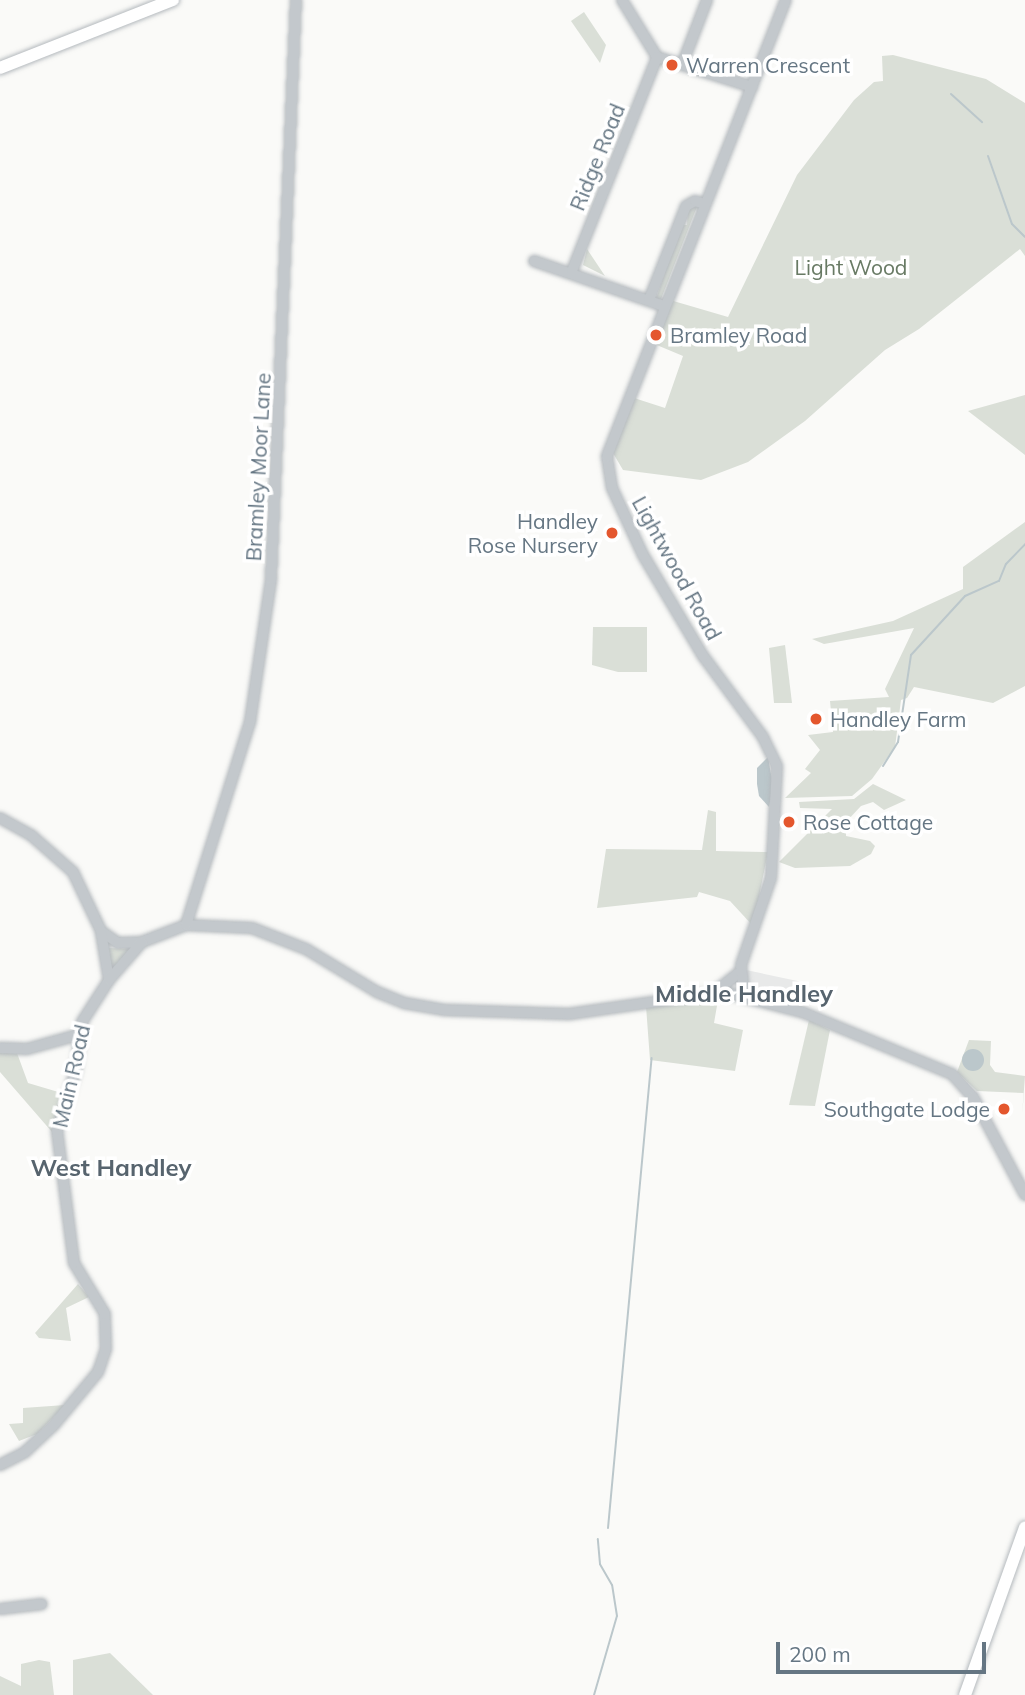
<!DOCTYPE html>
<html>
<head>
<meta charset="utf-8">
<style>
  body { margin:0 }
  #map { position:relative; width:1025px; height:1695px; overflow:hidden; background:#fafaf8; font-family:Mulish,sans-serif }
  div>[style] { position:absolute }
  .built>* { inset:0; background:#e8e9e9 }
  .green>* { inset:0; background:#dadfd7 }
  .water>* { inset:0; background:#bbc7cb }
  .round { border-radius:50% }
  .stream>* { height:2px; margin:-1px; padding:0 1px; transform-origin:1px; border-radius:1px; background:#bbc7cb }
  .roads { filter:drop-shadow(0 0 2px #b5babe) drop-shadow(0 0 2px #b5babe) }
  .minor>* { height:10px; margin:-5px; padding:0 5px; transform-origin:5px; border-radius:5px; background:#c3c8cc }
  .major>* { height:12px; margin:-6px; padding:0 6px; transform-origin:6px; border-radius:6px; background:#fff }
  .dots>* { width:19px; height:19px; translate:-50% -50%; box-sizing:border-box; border:4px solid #fff; border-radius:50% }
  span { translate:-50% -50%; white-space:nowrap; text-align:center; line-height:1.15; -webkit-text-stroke:7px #fff; paint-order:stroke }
  .poi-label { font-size:21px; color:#657683 }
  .left { translate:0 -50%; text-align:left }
  .right { translate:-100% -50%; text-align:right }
  .street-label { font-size:21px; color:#657683 }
  .park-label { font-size:21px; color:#687a64 }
  .quarter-label { font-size:24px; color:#57646e; font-weight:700 }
  .scale { position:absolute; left:776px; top:1642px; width:210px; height:32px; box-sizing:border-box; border:4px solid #657683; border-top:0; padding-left:9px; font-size:21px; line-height:24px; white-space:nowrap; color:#657683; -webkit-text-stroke:5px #fff; paint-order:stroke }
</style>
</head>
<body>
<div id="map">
  <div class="built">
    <i style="clip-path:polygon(746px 970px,807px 983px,799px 1006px,749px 991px,744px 986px)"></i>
  </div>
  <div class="green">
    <i style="clip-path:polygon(584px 12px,606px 45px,600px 63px,571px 21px)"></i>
    <i style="clip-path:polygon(893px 55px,986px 79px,1025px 103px,1025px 256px,1020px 249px,919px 329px,885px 350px,805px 421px,748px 462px,701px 480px,623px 470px,613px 453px,631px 397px,665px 408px,683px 356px,652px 343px,670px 300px,728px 317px,797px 175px,854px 100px,874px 82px,883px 81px,882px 56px)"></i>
    <i style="clip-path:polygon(698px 204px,661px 299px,656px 299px,681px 225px,687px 225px,688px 208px)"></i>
    <i style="clip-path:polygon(587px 249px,605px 276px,583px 265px)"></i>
    <i style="clip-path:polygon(1025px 395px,1025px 455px,968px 411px)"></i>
    <i style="clip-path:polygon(1025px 522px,1025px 686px,993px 703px,914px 687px,907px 698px,901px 700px,895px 747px,872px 779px,852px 796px,785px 798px,811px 773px,805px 769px,820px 750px,808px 735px,833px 732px,830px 701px,889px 697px,885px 689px,914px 628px,824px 644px,812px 639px,893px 621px,963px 589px,963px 567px)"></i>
    <i style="clip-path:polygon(593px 627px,647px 627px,647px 672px,618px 672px,592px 665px)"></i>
    <i style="clip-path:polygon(785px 645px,792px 703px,774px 703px,769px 648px)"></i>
    <i style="clip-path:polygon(873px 784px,906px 800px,884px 810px,873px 802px,861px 806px,846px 822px,846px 836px,870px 841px,875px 846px,871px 854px,850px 866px,795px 868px,779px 862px,832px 809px,800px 808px,799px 802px,854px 799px)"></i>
    <i style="clip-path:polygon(708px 810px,716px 812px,716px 851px,768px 852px,753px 926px,730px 901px,699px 892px,697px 897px,597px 908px,606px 849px,702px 850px)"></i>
    <i style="clip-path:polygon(109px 948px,131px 949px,113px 971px,110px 970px)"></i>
    <i style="clip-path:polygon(683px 1000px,718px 1000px,714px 1023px,743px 1030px,735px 1071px,650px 1060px,646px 1006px)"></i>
    <i style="clip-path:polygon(809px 1020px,830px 1030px,815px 1106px,789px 1105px)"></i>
    <i style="clip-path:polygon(969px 1040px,991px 1041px,990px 1065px,995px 1072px,1025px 1076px,1022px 1115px,1024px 1093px,977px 1091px,957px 1072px)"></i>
    <i style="clip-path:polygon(0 1053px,17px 1053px,28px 1083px,65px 1094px,52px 1132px,0 1072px)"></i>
    <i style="clip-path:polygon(78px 1284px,89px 1297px,66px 1308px,71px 1341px,39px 1338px,35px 1333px)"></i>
    <i style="clip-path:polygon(65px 1405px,37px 1434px,19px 1441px,9px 1424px,23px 1423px,23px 1408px)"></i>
    <i style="clip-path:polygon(110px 1653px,153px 1695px,73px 1695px,73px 1660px)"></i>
    <i style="clip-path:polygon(39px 1660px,50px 1662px,54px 1695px,0 1695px,0 1676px,21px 1686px,21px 1664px)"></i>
  </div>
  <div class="water">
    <i style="clip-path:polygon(768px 757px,773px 786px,769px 807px,759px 796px,757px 784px,757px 768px)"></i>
    <i class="round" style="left:962px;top:1049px;width:22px;height:22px"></i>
  </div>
  <div class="stream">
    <i style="left:951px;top:94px;width:42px;rotate:42.1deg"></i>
    <i style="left:988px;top:156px;width:72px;rotate:70.6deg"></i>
    <i style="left:1012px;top:224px;width:18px;rotate:45deg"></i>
    <i style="left:883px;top:766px;width:28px;rotate:-58deg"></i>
    <i style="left:898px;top:742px;width:88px;rotate:-81.5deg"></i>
    <i style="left:911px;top:655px;width:80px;rotate:-47.5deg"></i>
    <i style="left:965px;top:596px;width:37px;rotate:-24deg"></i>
    <i style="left:999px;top:581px;width:18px;rotate:-68deg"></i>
    <i style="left:1006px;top:564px;width:28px;rotate:-46deg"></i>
    <i style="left:608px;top:1528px;width:472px;rotate:-84.7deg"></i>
    <i style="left:594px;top:1695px;width:82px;rotate:-73.8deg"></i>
    <i style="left:617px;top:1616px;width:31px;rotate:-99deg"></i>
    <i style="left:612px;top:1585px;width:24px;rotate:-120deg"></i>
    <i style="left:600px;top:1564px;width:25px;rotate:-95deg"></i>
  </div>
  <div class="roads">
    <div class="minor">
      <i style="left:622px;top:0;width:67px;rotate:58.4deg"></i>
      <i style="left:657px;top:57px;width:100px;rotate:17.5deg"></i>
      <i style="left:682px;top:65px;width:70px;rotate:-69deg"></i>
      <i style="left:534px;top:261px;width:138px;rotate:19.1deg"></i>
      <i style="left:572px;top:271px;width:230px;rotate:-68.3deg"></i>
      <i style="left:649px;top:300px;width:101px;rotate:-68.5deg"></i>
      <i style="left:686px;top:206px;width:10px;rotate:-29deg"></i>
      <i style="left:695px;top:201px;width:10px;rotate:17deg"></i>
      <i style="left:0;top:818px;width:37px;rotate:29deg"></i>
      <i style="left:32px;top:836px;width:55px;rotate:41.3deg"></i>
      <i style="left:73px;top:872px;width:65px;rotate:64.6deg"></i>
      <i style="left:101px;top:931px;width:21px;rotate:35deg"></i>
      <i style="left:118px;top:943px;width:24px;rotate:-2deg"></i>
      <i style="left:142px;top:942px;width:47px;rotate:-21.1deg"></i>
      <i style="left:186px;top:925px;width:66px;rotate:2.6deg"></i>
      <i style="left:252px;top:928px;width:58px;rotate:21.3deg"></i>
      <i style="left:306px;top:949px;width:83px;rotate:31.2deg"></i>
      <i style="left:377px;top:992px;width:29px;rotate:22deg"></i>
      <i style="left:404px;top:1003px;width:42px;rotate:9.7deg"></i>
      <i style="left:445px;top:1010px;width:124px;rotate:1.8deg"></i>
      <i style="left:569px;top:1014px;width:157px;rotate:-8.1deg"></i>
      <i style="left:724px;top:992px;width:81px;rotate:14.4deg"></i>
      <i style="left:802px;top:1012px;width:162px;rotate:22.5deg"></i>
      <i style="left:952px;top:1074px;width:31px;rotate:48deg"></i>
      <i style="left:973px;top:1097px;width:111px;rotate:62deg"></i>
      <i style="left:186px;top:925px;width:213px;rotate:-72.5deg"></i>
      <i style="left:250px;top:722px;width:145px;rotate:-81.6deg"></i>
      <i style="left:271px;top:579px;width:580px;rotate:-87.53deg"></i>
      <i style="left:101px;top:932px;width:49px;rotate:80.5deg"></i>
      <i style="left:715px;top:992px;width:32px;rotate:-39deg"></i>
      <i style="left:744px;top:994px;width:29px;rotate:-96deg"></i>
      <i style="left:741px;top:965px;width:92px;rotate:-71deg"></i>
      <i style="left:771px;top:878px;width:112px;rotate:-86.9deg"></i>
      <i style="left:777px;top:766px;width:32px;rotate:-116deg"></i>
      <i style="left:763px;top:737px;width:101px;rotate:-126.5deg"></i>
      <i style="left:703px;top:656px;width:117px;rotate:-120.7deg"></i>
      <i style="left:643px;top:555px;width:74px;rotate:-114.8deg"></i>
      <i style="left:612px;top:488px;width:32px;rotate:-99deg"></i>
      <i style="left:607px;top:456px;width:490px;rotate:-68.6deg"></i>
      <i style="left:0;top:1048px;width:27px;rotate:2deg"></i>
      <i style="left:27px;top:1049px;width:53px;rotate:-15.4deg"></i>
      <i style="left:0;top:1465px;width:28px;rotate:-27deg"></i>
      <i style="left:25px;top:1452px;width:38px;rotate:-43deg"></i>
      <i style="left:53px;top:1426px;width:70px;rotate:-50.2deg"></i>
      <i style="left:98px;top:1372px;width:24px;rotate:-71deg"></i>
      <i style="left:106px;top:1349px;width:35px;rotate:-92deg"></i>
      <i style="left:105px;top:1314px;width:60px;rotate:-121.3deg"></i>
      <i style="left:74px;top:1263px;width:134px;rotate:-97.3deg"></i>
      <i style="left:57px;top:1130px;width:63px;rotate:-72.4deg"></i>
      <i style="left:76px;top:1070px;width:48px;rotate:-82.9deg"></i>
      <i style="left:82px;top:1022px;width:50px;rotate:-57.3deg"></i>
      <i style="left:109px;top:980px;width:50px;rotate:-49deg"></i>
      <i style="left:0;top:1609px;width:42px;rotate:-6.8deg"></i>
    </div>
    <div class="major">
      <i style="left:0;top:68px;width:186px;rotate:-21.5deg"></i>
      <i style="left:965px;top:1695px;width:178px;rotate:-70.3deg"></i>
    </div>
  </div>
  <div class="dots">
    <i style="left:672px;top:65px;background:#e4572e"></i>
    <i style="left:656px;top:335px;background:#e4572e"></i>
    <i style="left:612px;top:533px;background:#e4572e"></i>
    <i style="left:816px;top:719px;background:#e4572e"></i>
    <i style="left:789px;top:822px;background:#e4572e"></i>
    <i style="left:1004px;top:1109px;background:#e4572e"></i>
  </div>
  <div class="poi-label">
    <span class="left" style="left:686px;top:65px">Warren Crescent</span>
    <span class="left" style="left:670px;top:335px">Bramley Road</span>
    <span class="right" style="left:598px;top:533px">Handley<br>Rose Nursery</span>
    <span class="left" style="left:830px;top:719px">Handley Farm</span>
    <span class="left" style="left:803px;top:822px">Rose Cottage</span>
    <span class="right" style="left:990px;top:1109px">Southgate Lodge</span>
  </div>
  <div class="street-label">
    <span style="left:597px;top:157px;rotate:-68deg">Ridge Road</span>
    <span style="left:258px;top:467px;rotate:-87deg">Bramley Moor Lane</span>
    <span style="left:677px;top:568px;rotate:61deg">Lightwood Road</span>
    <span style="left:71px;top:1076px;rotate:-77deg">Main Road</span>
  </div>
  <div class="park-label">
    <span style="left:851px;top:267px">Light Wood</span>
  </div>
  <div class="quarter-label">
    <span style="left:744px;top:994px">Middle Handley</span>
    <span style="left:111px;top:1168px">West Handley</span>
  </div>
  <div class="scale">200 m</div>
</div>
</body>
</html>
